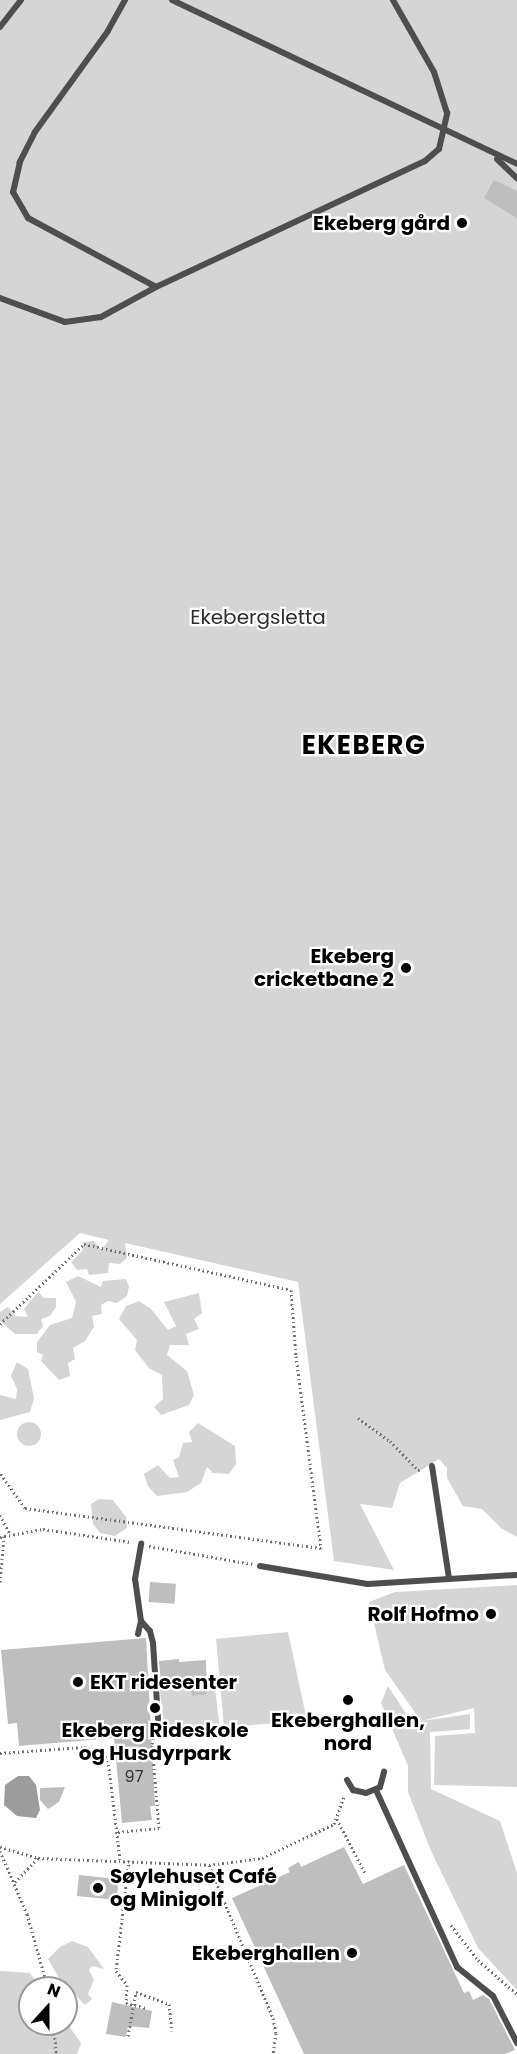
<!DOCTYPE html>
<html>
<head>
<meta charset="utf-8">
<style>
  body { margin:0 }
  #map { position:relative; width:517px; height:2054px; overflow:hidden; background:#fff; font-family:Poppins,sans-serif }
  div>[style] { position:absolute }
  .green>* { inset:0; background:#d5d5d5; transform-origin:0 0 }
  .round { border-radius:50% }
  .water>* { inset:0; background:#9c9c9c }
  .building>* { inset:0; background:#bebebe; transform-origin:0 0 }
  .path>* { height:3px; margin-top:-1.5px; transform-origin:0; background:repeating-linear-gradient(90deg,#707070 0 1.5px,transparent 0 4.5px) }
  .service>* { height:6px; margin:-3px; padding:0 3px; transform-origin:3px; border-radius:3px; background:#4e4e4e }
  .dots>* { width:16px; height:16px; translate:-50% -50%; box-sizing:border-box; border:3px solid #fff; border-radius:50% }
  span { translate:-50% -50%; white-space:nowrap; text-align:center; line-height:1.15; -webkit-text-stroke:4.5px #fff; paint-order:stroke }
  .number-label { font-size:16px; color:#303030 }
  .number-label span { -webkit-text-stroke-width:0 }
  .poi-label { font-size:20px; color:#000; font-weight:700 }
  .right { translate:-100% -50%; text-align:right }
  .left { translate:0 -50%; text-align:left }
  .park-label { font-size:20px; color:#2c2c2c }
  .district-label { font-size:26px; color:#000; font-weight:700; letter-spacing:1.5px }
  .north { position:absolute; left:18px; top:1976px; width:60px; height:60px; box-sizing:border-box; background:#fff; border:2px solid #999; border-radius:50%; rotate:21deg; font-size:16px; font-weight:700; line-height:24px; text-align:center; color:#000 }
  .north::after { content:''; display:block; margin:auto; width:21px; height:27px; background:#000; clip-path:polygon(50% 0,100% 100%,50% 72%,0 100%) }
</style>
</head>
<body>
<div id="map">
  <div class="green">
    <i style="clip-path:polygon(0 0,517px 0,517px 1537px,501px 1528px,482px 1509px,463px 1506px,447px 1478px,447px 1468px,439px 1459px,400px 1483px,392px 1508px,360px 1504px,394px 1570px,334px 1561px,298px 1282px,125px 1243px,127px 1258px,120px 1264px,109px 1263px,108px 1273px,89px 1275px,87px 1269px,77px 1270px,71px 1262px,82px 1251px,84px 1242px,94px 1241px,101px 1250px,109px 1240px,80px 1233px,0 1304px)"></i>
    <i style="clip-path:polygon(78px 1276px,101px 1287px,103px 1281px,126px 1279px,129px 1287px,127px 1296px,117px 1303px,108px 1301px,101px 1305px,102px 1314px,92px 1316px,94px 1327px,85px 1341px,73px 1348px,75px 1359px,68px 1363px,70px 1376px,59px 1380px,41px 1361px,43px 1355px,37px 1352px,37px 1342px,50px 1325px,72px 1318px,76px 1302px,66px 1282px)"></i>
    <i style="clip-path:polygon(38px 1292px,44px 1298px,56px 1298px,56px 1307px,50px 1316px,41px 1319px,43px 1326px,37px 1334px,15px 1334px,0 1321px,0 1312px,8px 1307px,15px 1316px,28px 1317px,24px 1309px)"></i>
    <i style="clip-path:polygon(199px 1293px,202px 1313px,194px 1319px,199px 1329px,186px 1334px,189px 1345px,170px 1345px,167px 1355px,187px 1371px,194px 1395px,189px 1405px,161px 1415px,154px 1407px,163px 1399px,162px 1375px,149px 1368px,135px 1350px,137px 1340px,119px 1319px,126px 1306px,139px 1301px,151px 1309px,168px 1330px,176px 1326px,164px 1302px)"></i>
    <i style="clip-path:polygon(17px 1362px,28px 1369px,34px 1398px,30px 1412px,0 1420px,0 1395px,16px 1399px,17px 1389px,11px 1376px)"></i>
    <i class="round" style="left:17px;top:1422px;width:24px;height:24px"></i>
    <i style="clip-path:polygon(198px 1423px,235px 1446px,236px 1464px,229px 1474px,213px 1473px,207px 1467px,201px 1483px,187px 1492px,157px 1496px,148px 1486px,144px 1474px,158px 1465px,170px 1478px,179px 1477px,173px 1460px,179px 1457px,183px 1443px,192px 1442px,189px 1432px)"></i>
    <i style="clip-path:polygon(99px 1499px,113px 1500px,126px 1517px,127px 1528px,115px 1536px,100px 1533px,93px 1524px,91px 1504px)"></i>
    <i style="clip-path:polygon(517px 1585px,517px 1787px,434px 1785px,435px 1736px,475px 1733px,474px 1708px,421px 1721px,470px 1714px,470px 1729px,430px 1732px,431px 1789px,500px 1821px,517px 1873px,517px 1990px,478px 1948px,431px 1851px,408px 1792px,408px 1766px,381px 1703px,388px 1686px,412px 1723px,421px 1721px,385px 1670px,369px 1602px,395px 1592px)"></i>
    <i style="clip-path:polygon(288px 1632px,307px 1721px,224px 1727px,216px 1639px)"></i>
    <i style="left:214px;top:1680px;width:47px;height:55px;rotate:83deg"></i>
    <i style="clip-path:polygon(72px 1941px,88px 1947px,104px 1969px,92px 1966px,89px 1970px,94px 1980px,88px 1994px,92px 1999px,85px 2005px,73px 1992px,59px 1988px,59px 1978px,48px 1959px,60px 1947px)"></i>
    <i style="clip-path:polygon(0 1971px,30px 1973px,41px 1988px,30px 1988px,30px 2024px,66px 2022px,81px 2043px,77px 2054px,0 2054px)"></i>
  </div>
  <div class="water">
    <i style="clip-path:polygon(18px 1776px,29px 1776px,36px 1785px,40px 1810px,36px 1818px,17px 1816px,4px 1805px,5px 1785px)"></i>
  </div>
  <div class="building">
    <i style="clip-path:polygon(494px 180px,517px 191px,517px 218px,484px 198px)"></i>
    <i style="left:150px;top:1582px;width:26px;height:20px;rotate:4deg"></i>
    <i style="clip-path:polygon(146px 1638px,155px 1806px,150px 1806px,152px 1820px,122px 1823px,114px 1738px,19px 1746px,17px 1723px,8px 1724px,1px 1650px)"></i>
    <i style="clip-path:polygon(179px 1659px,179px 1662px,206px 1660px,207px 1694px,192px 1696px,191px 1680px,161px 1683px,159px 1661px)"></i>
    <i style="clip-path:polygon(65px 1787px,59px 1802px,48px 1809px,40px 1800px,40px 1788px)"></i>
    <i style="clip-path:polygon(344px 1847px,363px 1884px,404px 1865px,464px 1993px,469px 1991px,473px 2000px,483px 1995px,489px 1999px,515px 2050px,505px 2054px,304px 2054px,232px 1898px,290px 1872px,288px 1868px,299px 1862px,301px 1867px)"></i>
    <i style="left:79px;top:1875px;width:40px;height:21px;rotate:6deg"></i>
    <i style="clip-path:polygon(112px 2002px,152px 2011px,149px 2028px,128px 2026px,126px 2037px,106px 2034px)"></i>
  </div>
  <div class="path">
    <i style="left:0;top:1324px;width:116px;rotate:-43.6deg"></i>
    <i style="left:84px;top:1244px;width:212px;rotate:12.5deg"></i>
    <i style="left:291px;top:1290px;width:66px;rotate:85.7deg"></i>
    <i style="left:296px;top:1356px;width:194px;rotate:82.6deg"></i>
    <i style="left:321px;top:1548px;width:299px;rotate:-172.3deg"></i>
    <i style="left:25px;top:1508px;width:43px;rotate:-125.5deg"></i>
    <i style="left:358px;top:1418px;width:39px;rotate:36deg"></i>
    <i style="left:390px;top:1441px;width:40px;rotate:46deg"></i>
    <i style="left:418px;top:1470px;width:4px;rotate:-14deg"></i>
    <i style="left:0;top:1515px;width:21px;rotate:62deg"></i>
    <i style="left:0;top:1537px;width:44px;rotate:-10.5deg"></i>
    <i style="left:43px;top:1529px;width:89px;rotate:8.4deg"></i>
    <i style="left:149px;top:1546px;width:105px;rotate:9.9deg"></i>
    <i style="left:0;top:1582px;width:46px;rotate:-85deg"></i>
    <i style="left:0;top:1753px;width:84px;rotate:-4.1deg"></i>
    <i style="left:84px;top:1747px;width:19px;rotate:18deg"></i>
    <i style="left:102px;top:1753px;width:9px;rotate:49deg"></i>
    <i style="left:108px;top:1760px;width:100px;rotate:83.1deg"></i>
    <i style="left:337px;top:1819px;width:61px;rotate:62.6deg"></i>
    <i style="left:118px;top:1832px;width:41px;rotate:-5.6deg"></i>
    <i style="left:159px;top:1828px;width:84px;rotate:-94.8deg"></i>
    <i style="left:152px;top:1744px;width:17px;rotate:-80deg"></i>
    <i style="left:0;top:1847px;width:40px;rotate:16deg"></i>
    <i style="left:38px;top:1858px;width:171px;rotate:2.3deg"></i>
    <i style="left:209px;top:1865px;width:166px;rotate:67.3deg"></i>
    <i style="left:273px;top:2018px;width:15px;rotate:79deg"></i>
    <i style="left:276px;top:2033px;width:21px;rotate:98deg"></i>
    <i style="left:0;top:1851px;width:69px;rotate:66.8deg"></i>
    <i style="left:27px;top:1914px;width:77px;rotate:74.2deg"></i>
    <i style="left:129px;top:1860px;width:112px;rotate:96.7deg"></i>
    <i style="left:116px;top:1971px;width:18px;rotate:52deg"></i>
    <i style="left:127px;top:1985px;width:18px;rotate:93deg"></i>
    <i style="left:126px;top:2003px;width:21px;rotate:14deg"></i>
    <i style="left:209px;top:1865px;width:53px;rotate:-7.5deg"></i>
    <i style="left:262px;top:1858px;width:80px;rotate:-25.3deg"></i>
    <i style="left:334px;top:1824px;width:30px;rotate:-70deg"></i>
    <i style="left:15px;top:1882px;width:33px;rotate:-46deg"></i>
    <i style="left:451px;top:1925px;width:44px;rotate:52.4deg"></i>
    <i style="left:478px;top:1960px;width:52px;rotate:41.1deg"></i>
    <i style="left:54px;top:2024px;width:30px;rotate:86deg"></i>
    <i style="left:128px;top:2036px;width:45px;rotate:-79.7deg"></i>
    <i style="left:136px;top:1992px;width:35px;rotate:20deg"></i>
    <i style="left:169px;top:2004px;width:27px;rotate:84deg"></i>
  </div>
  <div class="service">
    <i style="left:125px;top:0;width:35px;rotate:119deg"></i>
    <i style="left:108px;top:31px;width:125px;rotate:125.9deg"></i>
    <i style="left:35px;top:132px;width:34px;rotate:117deg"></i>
    <i style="left:20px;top:162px;width:31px;rotate:103deg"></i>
    <i style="left:13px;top:192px;width:30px;rotate:60deg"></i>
    <i style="left:28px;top:218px;width:145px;rotate:28.3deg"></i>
    <i style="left:172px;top:0;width:382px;rotate:25.4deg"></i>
    <i style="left:0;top:27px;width:34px;rotate:-52deg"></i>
    <i style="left:497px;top:159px;width:28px;rotate:44deg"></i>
    <i style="left:0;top:298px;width:69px;rotate:20.3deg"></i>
    <i style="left:65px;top:322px;width:36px;rotate:-8deg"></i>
    <i style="left:101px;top:317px;width:63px;rotate:-28.6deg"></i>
    <i style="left:156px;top:287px;width:297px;rotate:-25.1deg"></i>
    <i style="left:425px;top:161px;width:18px;rotate:-41deg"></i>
    <i style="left:439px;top:149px;width:37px;rotate:-77deg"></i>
    <i style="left:447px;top:113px;width:43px;rotate:-107.6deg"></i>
    <i style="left:434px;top:72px;width:83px;rotate:-119.7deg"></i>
    <i style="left:432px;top:1466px;width:114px;rotate:81.4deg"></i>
    <i style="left:260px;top:1566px;width:109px;rotate:9.5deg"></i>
    <i style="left:368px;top:1584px;width:149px;rotate:-3.5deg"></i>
    <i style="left:141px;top:1621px;width:13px;rotate:48deg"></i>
    <i style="left:150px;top:1631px;width:12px;rotate:76deg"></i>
    <i style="left:153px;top:1643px;width:76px;rotate:86.2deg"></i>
    <i style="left:138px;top:1634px;width:13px;rotate:-77deg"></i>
    <i style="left:141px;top:1621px;width:42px;rotate:-98.1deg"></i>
    <i style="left:135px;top:1579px;width:36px;rotate:-80deg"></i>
    <i style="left:347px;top:1780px;width:12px;rotate:59deg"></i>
    <i style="left:353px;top:1790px;width:13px;rotate:13deg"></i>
    <i style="left:366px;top:1793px;width:15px;rotate:-23deg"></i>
    <i style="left:380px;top:1787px;width:16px;rotate:-75deg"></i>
    <i style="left:376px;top:1790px;width:195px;rotate:65.4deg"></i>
    <i style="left:457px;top:1967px;width:46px;rotate:38.9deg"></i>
    <i style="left:493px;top:1996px;width:53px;rotate:62.9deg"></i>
  </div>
  <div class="dots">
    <i style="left:462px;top:223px;background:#000"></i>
    <i style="left:406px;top:968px;background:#000"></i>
    <i style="left:491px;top:1614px;background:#000"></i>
    <i style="left:78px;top:1682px;background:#000"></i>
    <i style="left:348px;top:1700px;background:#000"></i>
    <i style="left:155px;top:1708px;background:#000"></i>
    <i style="left:98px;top:1888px;background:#000"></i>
    <i style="left:352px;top:1953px;background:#000"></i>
  </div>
  <div class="number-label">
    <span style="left:134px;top:1777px">97</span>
  </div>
  <div class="poi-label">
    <span class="right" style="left:450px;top:223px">Ekeberg gård</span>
    <span class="right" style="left:394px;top:968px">Ekeberg<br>cricketbane 2</span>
    <span class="right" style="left:479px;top:1614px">Rolf Hofmo</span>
    <span class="left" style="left:90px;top:1682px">EKT ridesenter</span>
    <span style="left:348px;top:1732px">Ekeberghallen,<br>nord</span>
    <span style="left:155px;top:1742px">Ekeberg Rideskole<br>og Husdyrpark</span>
    <span class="left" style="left:110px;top:1888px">Søylehuset Café<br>og Minigolf</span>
    <span class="right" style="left:340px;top:1953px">Ekeberghallen</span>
  </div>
  <div class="park-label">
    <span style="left:258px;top:617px">Ekebergsletta</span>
  </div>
  <div class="district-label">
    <span style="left:364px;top:746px">EKEBERG</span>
  </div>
  <div class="north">N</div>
</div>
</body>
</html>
